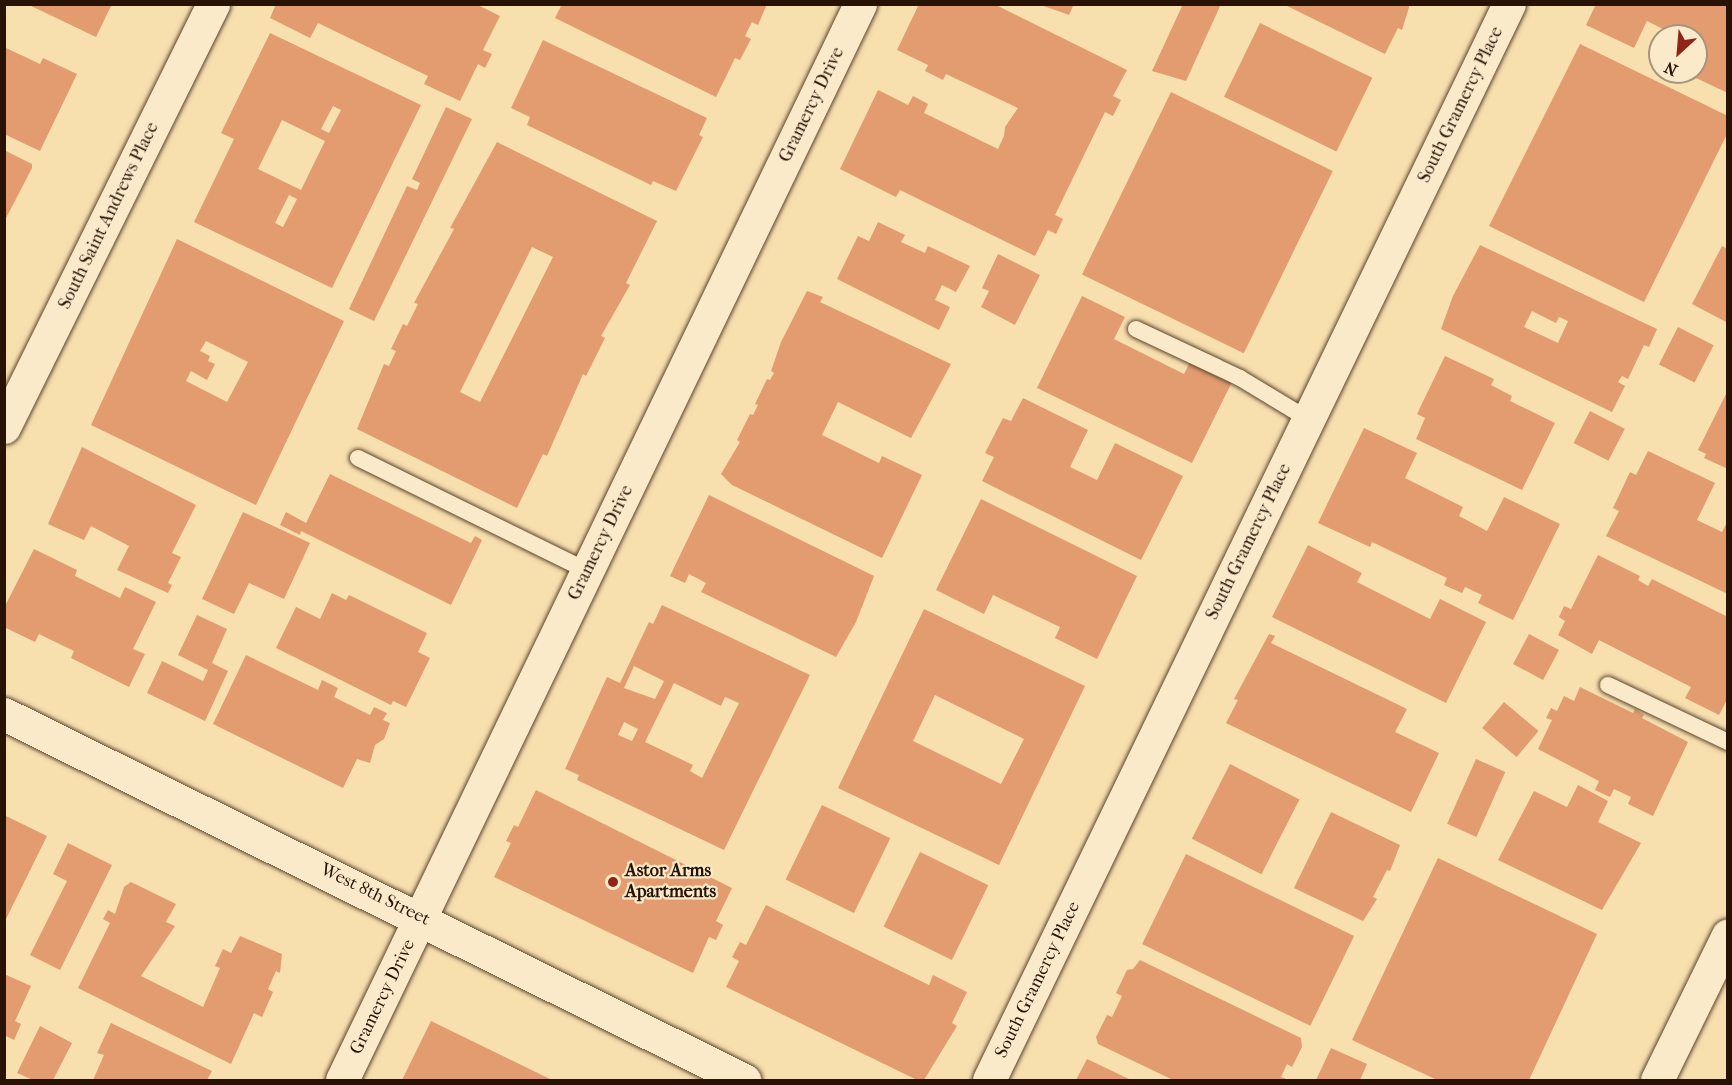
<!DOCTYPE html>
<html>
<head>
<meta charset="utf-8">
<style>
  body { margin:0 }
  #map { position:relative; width:1732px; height:1085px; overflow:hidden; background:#f7dfae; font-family:"IM FELL French Canon",serif }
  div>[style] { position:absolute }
  .building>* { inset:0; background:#e39c6f; transform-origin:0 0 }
  .roads { filter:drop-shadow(0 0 2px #5c452e) drop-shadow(0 0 2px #5c452e) }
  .lane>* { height:16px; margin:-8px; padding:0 8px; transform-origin:8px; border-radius:8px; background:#faeaca }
  .street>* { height:33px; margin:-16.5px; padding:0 16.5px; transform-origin:16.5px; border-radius:16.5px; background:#faeaca }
  .secondary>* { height:33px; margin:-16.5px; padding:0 16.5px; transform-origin:16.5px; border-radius:16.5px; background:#faeaca }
  .dots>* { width:16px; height:16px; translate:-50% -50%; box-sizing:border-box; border:3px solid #faeaca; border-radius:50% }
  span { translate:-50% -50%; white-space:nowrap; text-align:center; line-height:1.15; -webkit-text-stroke:4.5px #faeaca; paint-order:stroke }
  .street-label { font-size:18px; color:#281204 }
  .poi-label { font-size:18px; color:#281204; font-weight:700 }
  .left { translate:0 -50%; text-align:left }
  .frame { position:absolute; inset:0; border:6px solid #281204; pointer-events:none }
  .north { position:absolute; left:1648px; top:24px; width:60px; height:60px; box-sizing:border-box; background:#faeaca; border:2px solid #a6947b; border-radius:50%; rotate:206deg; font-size:16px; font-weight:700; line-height:24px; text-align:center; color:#281204 }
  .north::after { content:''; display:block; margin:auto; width:21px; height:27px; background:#8f2418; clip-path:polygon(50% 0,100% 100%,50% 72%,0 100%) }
</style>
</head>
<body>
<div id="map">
  <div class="building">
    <i style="clip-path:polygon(27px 4px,112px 4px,96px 37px)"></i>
    <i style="clip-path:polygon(276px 4px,476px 4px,500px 16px,483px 50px,492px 54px,485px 68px,478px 64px,460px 101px,424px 84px,428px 76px,318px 23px,310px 38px,270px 18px)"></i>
    <i style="clip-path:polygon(562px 4px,767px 4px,758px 25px,752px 22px,745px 36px,751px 39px,740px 60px,735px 58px,716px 97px,555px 18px)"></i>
    <i style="clip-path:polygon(919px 4px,994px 4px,1127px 70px,1113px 96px,1121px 100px,1113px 116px,1105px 112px,1055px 215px,1063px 219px,1056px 234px,1048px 230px,1035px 256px,900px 190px,896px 197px,840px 169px,878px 90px,908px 105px,913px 96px,928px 104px,924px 113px,998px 149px,1004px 136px,1005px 127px,1018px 108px,946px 74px,943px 80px,925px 71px,928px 65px,897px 50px)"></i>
    <i style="clip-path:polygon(1038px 4px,1074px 4px,1069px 15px)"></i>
    <i style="clip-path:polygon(1183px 4px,1221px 4px,1186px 81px,1152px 71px)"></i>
    <i style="clip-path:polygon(1283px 4px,1410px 4px,1402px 30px,1398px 28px,1385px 54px)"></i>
    <i style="clip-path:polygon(1596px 4px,1728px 4px,1728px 93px,1683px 72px,1696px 72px,1696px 36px,1677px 36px,1647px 21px,1634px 48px,1586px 25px)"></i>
    <i style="left:1260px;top:23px;width:125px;height:82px;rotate:26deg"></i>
    <i style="clip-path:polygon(evenodd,270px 33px,421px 105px,332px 288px,194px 222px,234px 139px,221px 133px,270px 33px,333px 106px,341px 110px,329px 133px,321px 129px,333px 106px,270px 33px,282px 120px,325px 141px,301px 190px,258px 169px,282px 120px,270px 33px,289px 195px,297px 199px,283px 227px,275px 223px,289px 195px)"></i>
    <i style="clip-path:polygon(543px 40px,707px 118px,699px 135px,703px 137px,676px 191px,653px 181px,651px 185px,527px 125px,530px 117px,511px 108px)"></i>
    <i style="clip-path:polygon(1580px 44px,1728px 116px,1728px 132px,1644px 302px,1489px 226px)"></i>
    <i style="clip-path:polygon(4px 47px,40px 64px,43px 58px,77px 74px,40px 151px,4px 134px)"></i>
    <i style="left:1171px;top:92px;width:180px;height:203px;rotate:26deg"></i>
    <i style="clip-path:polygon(446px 107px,472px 119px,374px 321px,349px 309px,407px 186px,417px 190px,420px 183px,412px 179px)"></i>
    <i style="clip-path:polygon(evenodd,497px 142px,657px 221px,626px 283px,630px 285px,601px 336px,605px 338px,586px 376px,583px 374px,547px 456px,543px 454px,517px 508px,357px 429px,384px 364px,389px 366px,396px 351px,391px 349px,403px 324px,407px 326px,418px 304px,414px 303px,454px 229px,450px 228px,497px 142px,532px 247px,553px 257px,480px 402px,460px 392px,532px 247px)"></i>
    <i style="clip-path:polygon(4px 150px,32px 164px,32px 168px,4px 222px)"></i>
    <i style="clip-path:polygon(878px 222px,905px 235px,901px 242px,925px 253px,928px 246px,970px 266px,956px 292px,942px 285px,935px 300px,950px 307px,939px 330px,837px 279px,858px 236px,869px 241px)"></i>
    <i style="clip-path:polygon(evenodd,177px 239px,344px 321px,256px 505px,91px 425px,177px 239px,206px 341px,248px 362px,227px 402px,186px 381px,191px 371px,207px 380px,215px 364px,208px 361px,210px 356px,200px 351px,206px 341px)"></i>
    <i style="clip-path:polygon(evenodd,1480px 245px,1657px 329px,1649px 347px,1644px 345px,1628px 379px,1622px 376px,1618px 382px,1625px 386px,1612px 412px,1441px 329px,1453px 296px,1480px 245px,1532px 311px,1556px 323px,1559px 317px,1568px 321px,1558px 343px,1524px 327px,1532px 311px)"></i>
    <i style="clip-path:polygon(1722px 246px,1728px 249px,1728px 323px,1692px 304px)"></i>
    <i style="clip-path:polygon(998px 254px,1040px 275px,1015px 325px,981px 307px,989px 291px,982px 288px)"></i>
    <i style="clip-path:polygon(807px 291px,823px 297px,820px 302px,951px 364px,911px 438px,838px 402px,822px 435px,879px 463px,882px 456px,922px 475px,882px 558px,732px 485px,721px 474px,740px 442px,737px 440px,750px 414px,753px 415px,758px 405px,755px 404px,767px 379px,770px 380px,774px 373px,771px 371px,781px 342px)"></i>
    <i style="clip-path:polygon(1082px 296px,1125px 317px,1114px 339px,1184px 374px,1191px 360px,1233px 380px,1192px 463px,1037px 388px)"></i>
    <i style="left:1678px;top:327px;width:40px;height:42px;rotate:27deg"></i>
    <i style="clip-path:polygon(1445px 356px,1494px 379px,1491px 385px,1512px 396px,1510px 401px,1555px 423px,1522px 490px,1416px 439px,1425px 418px,1417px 414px)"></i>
    <i style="clip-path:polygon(1728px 390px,1728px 469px,1704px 458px,1706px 454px,1698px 450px)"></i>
    <i style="clip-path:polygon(1023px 398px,1088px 430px,1070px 467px,1097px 480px,1115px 443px,1183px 476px,1141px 560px,982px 481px,994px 457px,985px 453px,1003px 418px,1011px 421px)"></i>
    <i style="left:1590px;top:411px;width:39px;height:36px;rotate:27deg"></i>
    <i style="clip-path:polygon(1364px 428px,1417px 453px,1405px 478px,1463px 507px,1459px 516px,1487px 531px,1504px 497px,1560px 524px,1513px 620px,1478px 603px,1482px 595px,1465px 587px,1462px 593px,1444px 585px,1447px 578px,1372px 542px,1370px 547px,1318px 523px)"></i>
    <i style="clip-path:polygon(82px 447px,196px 505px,172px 553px,181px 557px,168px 583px,172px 585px,168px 593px,117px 570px,129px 546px,91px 526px,84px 540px,48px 524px)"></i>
    <i style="clip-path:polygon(1648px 451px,1715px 483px,1697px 520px,1722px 532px,1728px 520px,1728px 594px,1606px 536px,1619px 511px,1613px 508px,1630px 472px,1636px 475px)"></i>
    <i style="clip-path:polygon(330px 474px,471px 543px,475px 536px,482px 540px,451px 605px,301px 531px,300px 535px,280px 525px,286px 512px,306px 523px)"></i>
    <i style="clip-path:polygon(709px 495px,874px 576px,856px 622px,836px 657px,701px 592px,706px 583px,689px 574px,685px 583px,670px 576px)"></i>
    <i style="clip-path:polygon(981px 499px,1137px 576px,1097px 659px,1055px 638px,1060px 627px,993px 595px,984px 614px,936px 590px)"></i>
    <i style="clip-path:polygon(243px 512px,310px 543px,284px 599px,249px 583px,234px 614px,202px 599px)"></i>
    <i style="clip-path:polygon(1308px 545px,1362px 573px,1357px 582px,1430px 619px,1440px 599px,1486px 622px,1446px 703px,1272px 617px)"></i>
    <i style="clip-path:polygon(34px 549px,77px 570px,75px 576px,120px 598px,125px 587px,156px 602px,133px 649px,145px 654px,129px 687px,71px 658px,74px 651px,39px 634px,35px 642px,4px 627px,4px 608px)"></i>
    <i style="clip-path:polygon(1598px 555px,1640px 576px,1638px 580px,1648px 586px,1652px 579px,1728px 617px,1728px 698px,1719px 715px,1685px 698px,1691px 687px,1599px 640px,1592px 654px,1558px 635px,1565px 621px,1559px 617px,1564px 606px,1571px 609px)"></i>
    <i style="clip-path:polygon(332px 593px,346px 600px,349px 595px,427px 633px,418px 652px,430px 658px,406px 707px,393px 701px,391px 705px,276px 648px,296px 607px,320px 619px)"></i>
    <i style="clip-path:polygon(evenodd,662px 605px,810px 675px,724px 850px,577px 780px,579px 775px,565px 769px,607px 677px,620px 683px,649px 622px,653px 624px,662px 605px,634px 666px,664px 681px,655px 699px,624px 688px,634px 666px,662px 605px,674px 683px,721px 706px,725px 697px,739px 703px,702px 778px,690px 771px,693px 765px,645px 742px,674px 683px,662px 605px,624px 722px,638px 729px,632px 741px,618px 735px,624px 722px)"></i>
    <i style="clip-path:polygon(evenodd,924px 609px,1085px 686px,999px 865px,838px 788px,924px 609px,935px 695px,1024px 739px,1001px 784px,913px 741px,935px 695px)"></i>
    <i style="clip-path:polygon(197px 615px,227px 629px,212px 663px,228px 671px,205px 721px,147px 693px,162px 661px,203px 681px,208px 670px,178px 655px)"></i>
    <i style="clip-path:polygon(1269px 634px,1275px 636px,1271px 643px,1407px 709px,1395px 732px,1439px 753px,1411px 812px,1226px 723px,1238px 700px,1234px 699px)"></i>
    <i style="left:1529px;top:634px;width:34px;height:34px;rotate:28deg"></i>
    <i style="clip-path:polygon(246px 655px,318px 690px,322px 680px,338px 688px,334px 697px,370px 715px,374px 707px,387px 713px,383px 720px,390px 723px,384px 739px,375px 745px,370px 763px,357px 759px,343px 788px,213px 724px)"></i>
    <i style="clip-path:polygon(1580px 687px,1633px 713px,1635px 709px,1644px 715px,1642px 718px,1688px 742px,1653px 816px,1628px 804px,1631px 797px,1614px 789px,1610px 797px,1595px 790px,1599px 781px,1538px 749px,1552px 720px,1546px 718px,1551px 708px,1557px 711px,1564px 696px,1574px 701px)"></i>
    <i style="left:1504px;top:702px;width:45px;height:34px;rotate:40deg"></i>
    <i style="left:1476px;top:759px;width:32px;height:71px;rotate:24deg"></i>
    <i style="left:1230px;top:764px;width:78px;height:84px;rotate:27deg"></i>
    <i style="clip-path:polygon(1578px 785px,1608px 801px,1598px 822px,1641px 843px,1602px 910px,1498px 860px,1534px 791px,1567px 807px)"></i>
    <i style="clip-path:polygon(536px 790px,732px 888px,716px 921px,723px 925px,716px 940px,709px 937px,693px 973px,494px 877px,511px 843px,506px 841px,514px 825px,518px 827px)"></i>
    <i style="left:822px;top:805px;width:76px;height:83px;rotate:26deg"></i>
    <i style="clip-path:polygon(1331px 812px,1400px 845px,1390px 871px,1387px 870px,1373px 897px,1377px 899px,1363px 921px,1294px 888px)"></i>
    <i style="clip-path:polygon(4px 815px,47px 836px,4px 923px)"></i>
    <i style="clip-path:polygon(68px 843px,112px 865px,60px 970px,30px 955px,67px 881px,53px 874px)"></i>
    <i style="left:920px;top:852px;width:76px;height:83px;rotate:26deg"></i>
    <i style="left:1186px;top:854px;width:187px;height:100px;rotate:26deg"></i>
    <i style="clip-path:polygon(1438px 858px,1597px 934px,1529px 1080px,1437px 1080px,1352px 1040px)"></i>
    <i style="clip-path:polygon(131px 882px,176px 904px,166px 922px,175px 926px,141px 976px,203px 1007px,220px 968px,215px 966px,223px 949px,231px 953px,240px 936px,282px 954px,280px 973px,276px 971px,268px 989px,273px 992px,262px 1017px,254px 1013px,231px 1064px,78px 988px,110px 923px,103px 919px,108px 910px,115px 914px,124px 887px)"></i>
    <i style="clip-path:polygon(766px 905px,929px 985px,933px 975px,967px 992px,952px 1023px,957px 1026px,924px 1080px,917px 1080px,726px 987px,739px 961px,732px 957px,740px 942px,746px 945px)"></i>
    <i style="clip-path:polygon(1140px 960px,1301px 1038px,1302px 1047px,1292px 1067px,1287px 1064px,1281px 1077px,1289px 1080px,1173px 1080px,1098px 1044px,1096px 1037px,1107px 1015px,1112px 1017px,1122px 996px,1116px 993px,1127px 970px,1133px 969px)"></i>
    <i style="clip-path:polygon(4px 974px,31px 986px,15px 1021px,21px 1024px,14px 1040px,6px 1036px,4px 1040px)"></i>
    <i style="clip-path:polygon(431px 1021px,552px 1080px,402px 1080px)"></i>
    <i style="clip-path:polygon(111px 1023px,212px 1071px,207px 1080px,93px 1080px,104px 1055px,97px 1053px)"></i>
    <i style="clip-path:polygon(40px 1026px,72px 1043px,53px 1080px,33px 1080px,17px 1073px)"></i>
    <i style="clip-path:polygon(1331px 1048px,1367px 1064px,1360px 1080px,1316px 1080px)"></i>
    <i style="clip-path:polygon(1087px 1059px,1131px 1080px,1076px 1080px)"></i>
  </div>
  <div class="roads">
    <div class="lane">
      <i style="left:1136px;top:329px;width:115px;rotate:25.2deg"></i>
      <i style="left:1240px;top:378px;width:79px;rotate:31.1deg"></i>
      <i style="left:358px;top:458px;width:256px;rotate:26.2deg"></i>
      <i style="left:1608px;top:685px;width:133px;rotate:25.4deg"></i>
    </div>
    <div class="street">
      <i style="left:4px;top:427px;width:472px;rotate:-63.7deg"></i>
      <i style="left:342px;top:1080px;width:1194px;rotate:-64.29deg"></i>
      <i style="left:989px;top:1080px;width:1195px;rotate:-64.21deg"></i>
    </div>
    <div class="secondary">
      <i style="left:4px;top:714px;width:826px;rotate:26.32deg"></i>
      <i style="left:1657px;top:1080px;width:161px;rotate:-63.9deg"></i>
    </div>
  </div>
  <div class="dots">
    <i style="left:613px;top:882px;background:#8f2418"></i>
  </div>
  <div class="street-label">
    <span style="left:812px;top:105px;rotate:-64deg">Gramercy Drive</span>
    <span style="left:1461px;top:105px;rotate:-64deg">South Gramercy Place</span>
    <span style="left:109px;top:216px;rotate:-64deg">South Saint Andrews Place</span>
    <span style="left:1249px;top:542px;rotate:-64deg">South Gramercy Place</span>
    <span style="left:601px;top:543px;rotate:-64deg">Gramercy Drive</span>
    <span style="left:375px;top:895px;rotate:26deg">West 8th Street</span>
    <span style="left:1038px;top:980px;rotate:-64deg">South Gramercy Place</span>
    <span style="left:383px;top:997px;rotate:-64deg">Gramercy Drive</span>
  </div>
  <div class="poi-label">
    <span class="left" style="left:625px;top:882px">Astor Arms<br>Apartments</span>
  </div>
  <div class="frame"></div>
  <div class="north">N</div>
</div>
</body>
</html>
